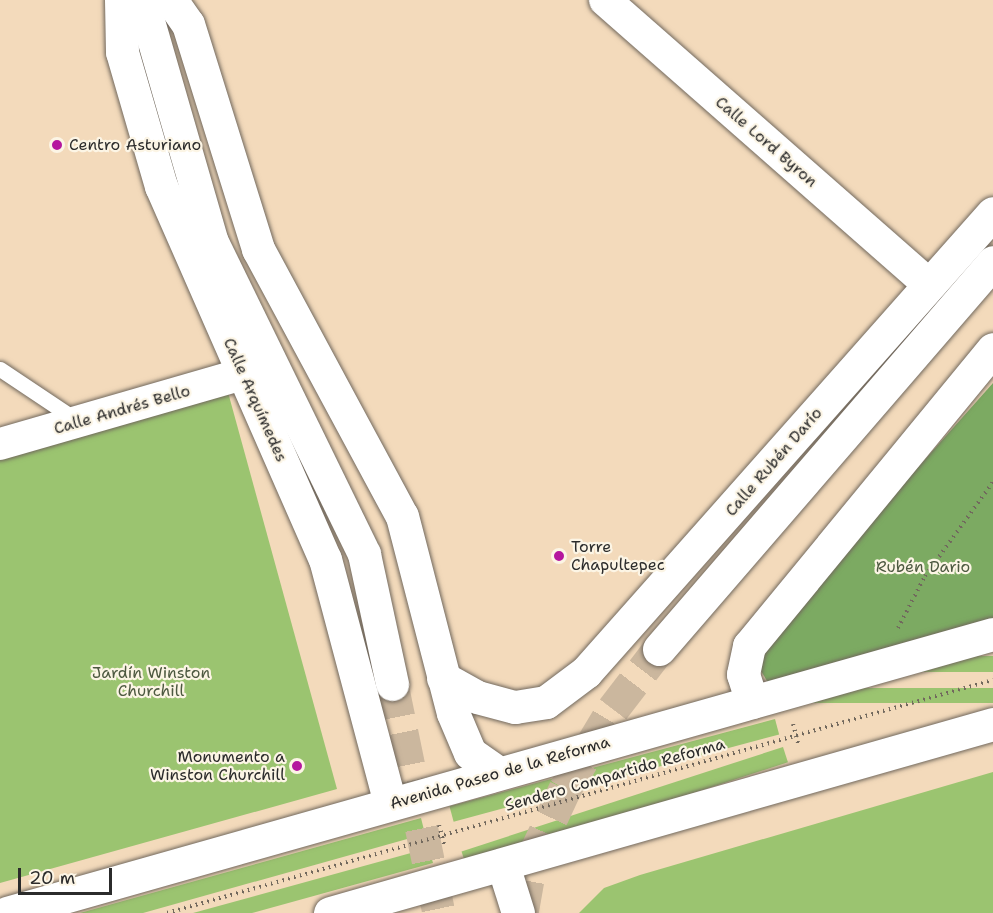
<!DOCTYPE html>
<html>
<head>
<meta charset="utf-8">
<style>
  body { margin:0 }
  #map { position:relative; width:993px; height:913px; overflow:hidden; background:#f3dabb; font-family:"Shantell Sans",sans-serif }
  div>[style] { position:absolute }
  .green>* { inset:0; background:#9bc470; transform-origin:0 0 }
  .forest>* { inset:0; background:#7caa62 }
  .secondary-tunnel>* { height:33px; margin-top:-16.5px; transform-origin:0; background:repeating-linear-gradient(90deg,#cbb79e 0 33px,transparent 0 49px) }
  .path>* { height:4px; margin-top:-2px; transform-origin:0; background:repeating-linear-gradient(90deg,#71685d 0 1.5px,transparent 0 6px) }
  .roads { filter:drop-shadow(0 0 2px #71685d) drop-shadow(0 0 2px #71685d) }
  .service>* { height:15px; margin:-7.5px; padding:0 7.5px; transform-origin:7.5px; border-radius:7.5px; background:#fff }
  .minor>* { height:32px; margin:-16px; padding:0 16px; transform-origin:16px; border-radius:16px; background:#fff }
  .tertiary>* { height:33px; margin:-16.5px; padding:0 16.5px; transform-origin:16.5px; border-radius:16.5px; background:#fff }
  .secondary>* { height:33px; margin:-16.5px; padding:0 16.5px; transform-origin:16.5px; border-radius:16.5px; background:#fff }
  .dots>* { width:16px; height:16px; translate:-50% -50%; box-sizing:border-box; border:3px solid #fcf5e5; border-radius:50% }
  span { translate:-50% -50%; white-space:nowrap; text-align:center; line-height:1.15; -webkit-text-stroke:4.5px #fcf5e5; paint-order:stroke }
  .street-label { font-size:16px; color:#2b2b2b }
  .poi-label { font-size:16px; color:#2b2b2b }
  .left { translate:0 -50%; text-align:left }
  .right { translate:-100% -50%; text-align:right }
  .park-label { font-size:16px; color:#4d5940 }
  .scale { position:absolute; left:18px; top:868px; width:94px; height:27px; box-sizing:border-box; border:3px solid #2b2b2b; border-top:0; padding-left:8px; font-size:18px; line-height:21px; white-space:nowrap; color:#2b2b2b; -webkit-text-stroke:4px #fcf5e5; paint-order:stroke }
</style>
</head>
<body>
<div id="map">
  <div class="green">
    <i style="clip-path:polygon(226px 385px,337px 789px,0 883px,0 448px)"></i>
    <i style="left:993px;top:656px;width:16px;height:195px;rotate:90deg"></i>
    <i style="left:993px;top:688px;width:15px;height:186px;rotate:90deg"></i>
    <i style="left:775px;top:719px;width:16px;height:337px;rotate:75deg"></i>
    <i style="left:783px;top:747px;width:16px;height:338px;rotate:72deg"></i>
    <i style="clip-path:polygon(993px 772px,993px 913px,579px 913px,604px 888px,640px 875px)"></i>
    <i style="clip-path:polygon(421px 818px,425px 834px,143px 913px,80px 913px)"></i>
    <i style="clip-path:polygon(429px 848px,433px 863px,252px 913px,193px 913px)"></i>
  </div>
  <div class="forest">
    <i style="clip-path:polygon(993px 383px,993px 619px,771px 688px,757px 664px,767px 637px)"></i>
  </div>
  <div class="secondary-tunnel">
    <i style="left:392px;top:684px;width:234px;rotate:78.4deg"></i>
    <i style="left:522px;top:913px;width:52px;rotate:-80deg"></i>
    <i style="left:531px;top:862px;width:81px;rotate:-65deg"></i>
    <i style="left:565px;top:789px;width:93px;rotate:-59deg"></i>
    <i style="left:613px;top:709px;width:76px;rotate:-52.5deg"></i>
  </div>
  <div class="path">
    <i style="left:898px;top:628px;width:59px;rotate:-62.6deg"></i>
    <i style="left:925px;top:576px;width:116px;rotate:-54.1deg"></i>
    <i style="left:793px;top:724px;width:23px;rotate:75deg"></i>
    <i style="left:439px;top:825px;width:23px;rotate:75deg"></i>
    <i style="left:167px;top:913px;width:858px;rotate:-15.75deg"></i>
  </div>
  <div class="roads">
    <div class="service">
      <i style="left:0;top:369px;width:94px;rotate:33.7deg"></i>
    </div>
    <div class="minor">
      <i style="left:605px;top:0;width:430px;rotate:41.3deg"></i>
      <i style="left:0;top:444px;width:253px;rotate:-16.1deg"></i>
    </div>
    <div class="tertiary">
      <i style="left:121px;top:0;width:52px;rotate:88.9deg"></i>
      <i style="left:122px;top:52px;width:140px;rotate:73.8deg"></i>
      <i style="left:161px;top:186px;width:407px;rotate:66.3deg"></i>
      <i style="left:325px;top:559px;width:253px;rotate:75.1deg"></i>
      <i style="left:171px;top:0;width:29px;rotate:55deg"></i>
      <i style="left:188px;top:24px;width:236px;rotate:72.7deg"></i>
      <i style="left:258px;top:249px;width:303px;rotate:61.7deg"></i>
      <i style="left:402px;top:516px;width:203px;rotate:75.5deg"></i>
      <i style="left:453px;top:713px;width:43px;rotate:67deg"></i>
      <i style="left:470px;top:753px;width:35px;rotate:35deg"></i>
      <i style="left:443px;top:678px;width:39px;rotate:29deg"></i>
      <i style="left:477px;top:697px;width:39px;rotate:15deg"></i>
      <i style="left:515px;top:707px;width:31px;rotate:-9deg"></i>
      <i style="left:546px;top:702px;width:50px;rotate:-36.9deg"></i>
      <i style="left:586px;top:672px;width:613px;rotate:-48.44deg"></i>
      <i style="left:752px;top:702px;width:29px;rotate:-108deg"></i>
      <i style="left:743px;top:674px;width:29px;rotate:-78deg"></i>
      <i style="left:749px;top:646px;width:384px;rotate:-50.6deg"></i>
    </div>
    <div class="secondary">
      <i style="left:142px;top:0;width:252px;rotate:73.9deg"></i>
      <i style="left:212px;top:242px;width:347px;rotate:64deg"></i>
      <i style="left:364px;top:554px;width:133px;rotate:77.8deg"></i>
      <i style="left:659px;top:649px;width:511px;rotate:-49.2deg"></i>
      <i style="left:503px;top:865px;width:50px;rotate:72.6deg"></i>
      <i style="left:7px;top:913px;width:1025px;rotate:-15.8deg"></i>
      <i style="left:330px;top:913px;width:689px;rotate:-15.91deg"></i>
    </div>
  </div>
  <div class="dots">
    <i style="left:57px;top:145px;background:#b5179e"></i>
    <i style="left:559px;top:556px;background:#b5179e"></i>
    <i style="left:297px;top:766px;background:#b5179e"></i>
  </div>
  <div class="street-label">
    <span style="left:766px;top:142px;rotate:41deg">Calle Lord Byron</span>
    <span style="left:255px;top:400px;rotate:66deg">Calle Arquímedes</span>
    <span style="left:122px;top:410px;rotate:-16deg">Calle Andrés Bello</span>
    <span style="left:774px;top:462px;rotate:-49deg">Calle Rubén Darío</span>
    <span style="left:500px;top:773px;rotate:-16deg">Avenida Paseo de la Reforma</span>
    <span style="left:615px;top:775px;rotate:-16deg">Sendero Compartido Reforma</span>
  </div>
  <div class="poi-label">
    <span class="left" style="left:69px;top:145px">Centro Asturiano</span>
    <span class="left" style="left:571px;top:556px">Torre<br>Chapultepec</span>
    <span class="right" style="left:285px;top:766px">Monumento a<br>Winston Churchill</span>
  </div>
  <div class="park-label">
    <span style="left:923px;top:567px">Rubén Dario</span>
    <span style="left:151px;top:682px">Jardín Winston<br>Churchill</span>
  </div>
  <div class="scale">20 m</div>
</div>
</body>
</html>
